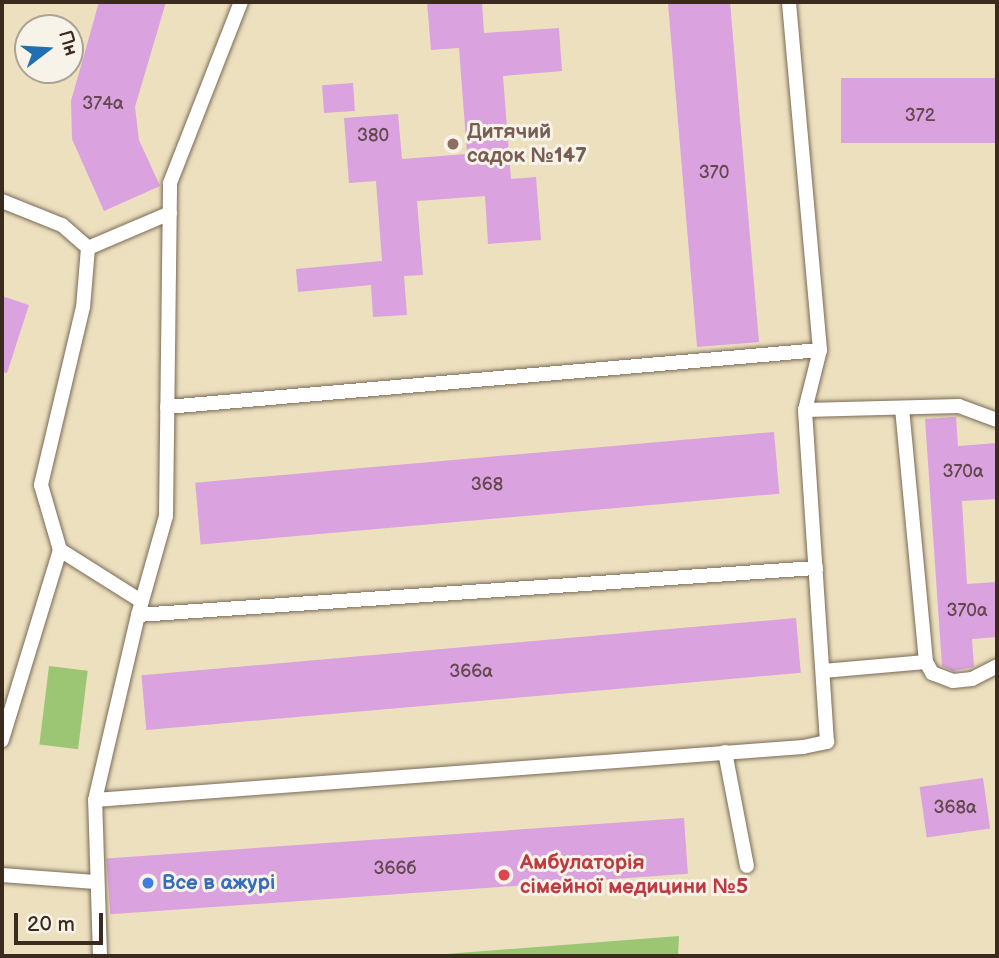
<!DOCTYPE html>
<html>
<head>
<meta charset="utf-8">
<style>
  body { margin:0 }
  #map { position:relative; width:999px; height:958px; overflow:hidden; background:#ede0bf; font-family:"Balsamiq Sans",sans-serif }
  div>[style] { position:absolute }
  .green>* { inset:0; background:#9cc673; transform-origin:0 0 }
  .building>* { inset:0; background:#daa2de; transform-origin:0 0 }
  .roads { filter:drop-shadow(0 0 2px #796a56) drop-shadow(0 0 2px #796a56) }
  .service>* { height:14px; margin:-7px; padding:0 7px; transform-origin:7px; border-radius:7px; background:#fff }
  .dots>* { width:19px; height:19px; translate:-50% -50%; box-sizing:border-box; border:4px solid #f7f3e8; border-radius:50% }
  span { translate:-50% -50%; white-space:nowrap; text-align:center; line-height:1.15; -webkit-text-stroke:6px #f7f3e8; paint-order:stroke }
  .number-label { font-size:18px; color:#63484e }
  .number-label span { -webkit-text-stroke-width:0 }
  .education-label { font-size:21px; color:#785e54; font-weight:700 }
  .left { translate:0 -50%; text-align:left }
  .health-label { font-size:21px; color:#be3a42; font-weight:700 }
  .shop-label { font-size:21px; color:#366cbe; font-weight:700 }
  .frame { position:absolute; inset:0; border:4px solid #3b2a1e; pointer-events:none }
  .north { position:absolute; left:14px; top:14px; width:70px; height:70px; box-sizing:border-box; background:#f7f3e8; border:2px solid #aca397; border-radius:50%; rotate:73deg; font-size:19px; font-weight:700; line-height:28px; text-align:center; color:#3b2a1e }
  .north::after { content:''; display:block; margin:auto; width:24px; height:32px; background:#1f6fb2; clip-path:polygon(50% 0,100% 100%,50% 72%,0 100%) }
  .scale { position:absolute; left:14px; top:913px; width:89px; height:32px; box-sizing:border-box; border:4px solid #3b2a1e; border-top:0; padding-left:9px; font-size:21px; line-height:24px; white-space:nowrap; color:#3b2a1e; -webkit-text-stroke:5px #f7f3e8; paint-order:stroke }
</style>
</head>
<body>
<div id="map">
  <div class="green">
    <i style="left:49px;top:666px;width:39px;height:79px;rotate:7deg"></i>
    <i style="clip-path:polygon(679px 936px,678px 956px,420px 956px)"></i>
  </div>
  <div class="building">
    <i style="clip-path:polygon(99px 2px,166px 2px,135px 107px,139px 140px,160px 186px,104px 211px,72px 139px,71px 101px)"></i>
    <i style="clip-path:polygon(427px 2px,482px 2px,484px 33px,559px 28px,562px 71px,503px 76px,511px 179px,536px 177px,541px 240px,488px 244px,485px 196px,417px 201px,423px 275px,404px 276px,407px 315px,373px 317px,371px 285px,298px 292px,296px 269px,382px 261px,376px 181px,349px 183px,344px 118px,398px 114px,402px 159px,467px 154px,459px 48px,431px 50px)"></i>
    <i style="clip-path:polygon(689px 2px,730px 2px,759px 342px,697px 347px,668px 3px)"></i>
    <i style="left:997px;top:78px;width:65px;height:156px;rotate:90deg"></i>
    <i style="left:353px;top:83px;width:28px;height:31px;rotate:86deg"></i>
    <i style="clip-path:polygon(2px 296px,29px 305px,7px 373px,2px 372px)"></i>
    <i style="clip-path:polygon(956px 417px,958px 446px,997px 443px,997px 499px,962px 501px,967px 584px,997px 582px,997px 637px,972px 639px,974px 667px,953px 671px,942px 666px,925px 419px)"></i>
    <i style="left:774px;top:432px;width:62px;height:581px;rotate:85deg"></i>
    <i style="left:796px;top:618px;width:55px;height:657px;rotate:85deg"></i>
    <i style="left:983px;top:778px;width:51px;height:64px;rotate:82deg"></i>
    <i style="left:684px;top:818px;width:56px;height:579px;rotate:86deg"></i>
  </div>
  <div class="roads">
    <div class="service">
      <i style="left:2px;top:201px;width:65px;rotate:21.8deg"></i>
      <i style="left:62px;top:225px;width:35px;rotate:41deg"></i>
      <i style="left:88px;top:248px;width:59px;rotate:94.8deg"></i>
      <i style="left:83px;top:307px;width:183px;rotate:103.3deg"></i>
      <i style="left:41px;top:485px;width:68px;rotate:73.7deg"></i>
      <i style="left:60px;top:550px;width:199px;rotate:107deg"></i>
      <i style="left:88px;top:248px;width:89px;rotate:-23.1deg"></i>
      <i style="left:167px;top:407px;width:655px;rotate:-4.99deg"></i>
      <i style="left:820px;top:350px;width:349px;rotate:-95.1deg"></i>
      <i style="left:902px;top:408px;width:255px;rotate:84.6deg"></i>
      <i style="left:805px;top:410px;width:154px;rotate:-1.5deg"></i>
      <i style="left:959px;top:406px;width:40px;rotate:20.2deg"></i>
      <i style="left:60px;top:550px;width:96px;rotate:32.2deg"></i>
      <i style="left:138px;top:615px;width:680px;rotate:-3.97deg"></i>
      <i style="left:823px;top:671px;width:103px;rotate:-5deg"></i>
      <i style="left:926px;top:662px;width:13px;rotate:61deg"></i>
      <i style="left:932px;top:673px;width:22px;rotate:21deg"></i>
      <i style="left:953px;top:681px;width:19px;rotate:-6deg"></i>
      <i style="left:972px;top:679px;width:28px;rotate:-27deg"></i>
      <i style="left:725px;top:752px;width:116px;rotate:79.1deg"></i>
      <i style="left:95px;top:800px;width:710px;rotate:-4.28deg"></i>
      <i style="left:803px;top:747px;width:25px;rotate:-12deg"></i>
      <i style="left:827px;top:742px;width:333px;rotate:-93.8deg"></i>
      <i style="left:805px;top:410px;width:62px;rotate:-76deg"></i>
      <i style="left:2px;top:875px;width:93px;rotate:4.3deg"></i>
      <i style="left:100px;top:956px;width:156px;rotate:-91.8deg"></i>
      <i style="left:95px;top:800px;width:190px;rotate:-76.9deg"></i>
      <i style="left:138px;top:615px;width:103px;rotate:-74.2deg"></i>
      <i style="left:166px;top:516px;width:333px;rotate:-89.3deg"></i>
      <i style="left:170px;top:183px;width:194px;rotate:-68.6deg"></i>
    </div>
  </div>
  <div class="dots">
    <i style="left:453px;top:144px;background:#8d6e63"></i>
    <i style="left:504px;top:875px;background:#e0444e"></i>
    <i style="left:148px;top:883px;background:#3f7fe0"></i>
  </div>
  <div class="number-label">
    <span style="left:103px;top:104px">374а</span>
    <span style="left:920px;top:116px">372</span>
    <span style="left:373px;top:136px">380</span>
    <span style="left:714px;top:173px">370</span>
    <span style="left:963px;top:472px">370а</span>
    <span style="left:487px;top:485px">368</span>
    <span style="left:967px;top:611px">370а</span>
    <span style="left:471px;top:672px">366а</span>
    <span style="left:955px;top:808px">368а</span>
    <span style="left:395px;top:869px">366б</span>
  </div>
  <div class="education-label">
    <span class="left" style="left:467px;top:144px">Дитячий<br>садок №147</span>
  </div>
  <div class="health-label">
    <span class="left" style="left:520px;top:875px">Амбулаторія<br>сімейної медицини №5</span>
  </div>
  <div class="shop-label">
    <span class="left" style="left:162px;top:883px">Все в ажурі</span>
  </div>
  <div class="frame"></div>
  <div class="north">Пн</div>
  <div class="scale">20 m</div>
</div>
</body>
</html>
